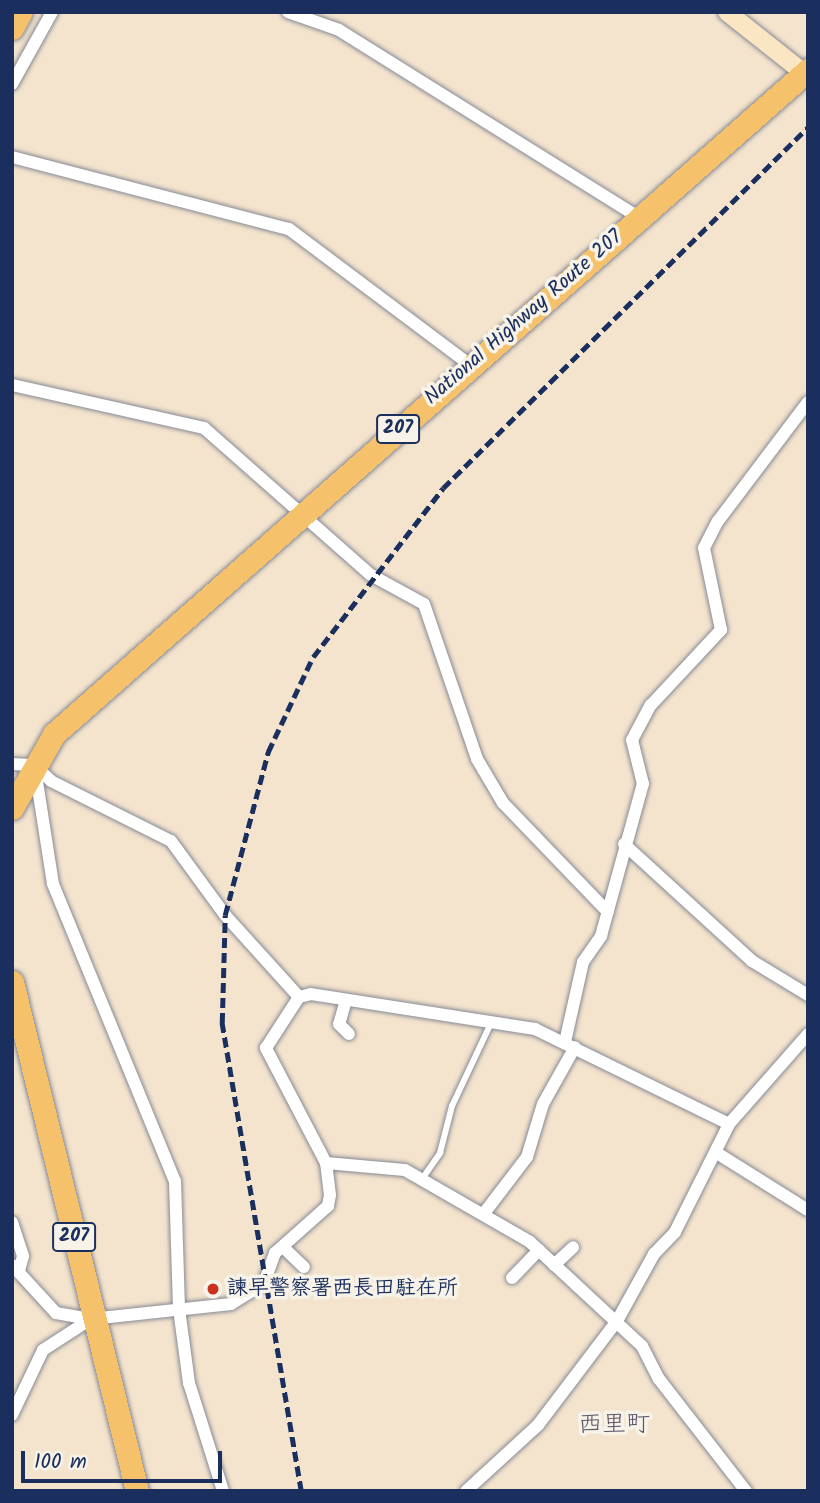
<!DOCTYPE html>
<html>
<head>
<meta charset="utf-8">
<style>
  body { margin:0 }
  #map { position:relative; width:820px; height:1503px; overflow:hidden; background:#f4e4cd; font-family:Kalam,"Klee One",sans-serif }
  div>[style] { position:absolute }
  .roads { filter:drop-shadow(0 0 2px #888a96) drop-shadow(0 0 2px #888a96) }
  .lane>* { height:6px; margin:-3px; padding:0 3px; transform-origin:3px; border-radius:3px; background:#fff }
  .street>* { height:12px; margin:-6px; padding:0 6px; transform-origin:6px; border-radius:6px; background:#fff }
  .secondary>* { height:18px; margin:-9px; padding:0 9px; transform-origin:9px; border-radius:9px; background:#fbe6c4 }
  .highway>* { height:23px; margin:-11.5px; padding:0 11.5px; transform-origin:11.5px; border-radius:11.5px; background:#f6c16b }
  .rail>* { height:4.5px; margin-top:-2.25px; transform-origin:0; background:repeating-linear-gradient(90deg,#1b2f5e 0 10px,transparent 0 15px) }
  .dots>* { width:19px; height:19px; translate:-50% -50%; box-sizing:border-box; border:4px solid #f7f3e8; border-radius:50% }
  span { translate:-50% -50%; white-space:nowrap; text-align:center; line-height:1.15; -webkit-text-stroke:7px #f7f3e8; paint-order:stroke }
  .shield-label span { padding:2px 5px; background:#f7f3e8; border:2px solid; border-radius:5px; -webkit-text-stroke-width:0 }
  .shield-label { font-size:19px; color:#1b2f5e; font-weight:700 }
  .street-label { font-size:21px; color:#1b2f5e }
  .poi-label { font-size:21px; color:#1b2f5e; font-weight:700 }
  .left { translate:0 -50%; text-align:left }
  .quarter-label { font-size:24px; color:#5d576b }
  .frame { position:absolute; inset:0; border:14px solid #1b2f5e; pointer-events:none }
  .scale { position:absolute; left:21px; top:1451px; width:201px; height:32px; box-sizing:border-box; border:4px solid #1b2f5e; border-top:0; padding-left:9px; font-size:21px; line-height:24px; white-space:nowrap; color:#1b2f5e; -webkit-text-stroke:5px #f7f3e8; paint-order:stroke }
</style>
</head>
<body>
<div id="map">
  <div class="roads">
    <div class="lane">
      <i style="left:422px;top:1179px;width:32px;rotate:-55deg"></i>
      <i style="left:440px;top:1153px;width:49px;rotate:-75.7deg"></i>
      <i style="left:452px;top:1106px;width:92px;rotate:-64.8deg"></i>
    </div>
    <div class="street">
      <i style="left:288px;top:12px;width:54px;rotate:19.4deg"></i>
      <i style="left:339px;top:30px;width:355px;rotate:32deg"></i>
      <i style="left:12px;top:84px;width:82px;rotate:-60.9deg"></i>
      <i style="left:12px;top:157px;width:286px;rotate:14.6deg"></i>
      <i style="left:289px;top:229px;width:226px;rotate:36.9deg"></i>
      <i style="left:12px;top:385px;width:197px;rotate:12.6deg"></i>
      <i style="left:204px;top:428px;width:222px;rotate:41.4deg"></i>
      <i style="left:371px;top:575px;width:60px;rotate:28.7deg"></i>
      <i style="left:424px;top:604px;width:164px;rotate:71.1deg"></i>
      <i style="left:477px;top:759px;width:51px;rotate:59.4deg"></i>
      <i style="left:503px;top:803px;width:151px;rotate:46.1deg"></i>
      <i style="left:12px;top:764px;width:22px;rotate:3deg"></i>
      <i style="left:34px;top:765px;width:23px;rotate:43deg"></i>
      <i style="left:51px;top:781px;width:134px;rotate:26.6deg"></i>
      <i style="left:171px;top:841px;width:92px;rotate:53.9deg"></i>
      <i style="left:225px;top:915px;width:110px;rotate:47.9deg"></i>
      <i style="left:35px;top:769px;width:116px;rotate:81.1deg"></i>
      <i style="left:53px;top:884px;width:321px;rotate:67.7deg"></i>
      <i style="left:175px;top:1181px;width:128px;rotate:88.2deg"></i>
      <i style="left:179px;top:1309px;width:75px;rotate:82.3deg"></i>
      <i style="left:189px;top:1383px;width:113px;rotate:72.5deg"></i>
      <i style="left:624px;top:844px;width:173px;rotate:42.4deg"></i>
      <i style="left:752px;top:961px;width:66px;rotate:31.3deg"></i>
      <i style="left:346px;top:1000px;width:25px;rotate:106deg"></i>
      <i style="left:339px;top:1024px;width:14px;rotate:45deg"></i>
      <i style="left:565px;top:1042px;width:82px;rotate:-77.3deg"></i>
      <i style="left:583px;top:962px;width:32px;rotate:-55deg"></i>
      <i style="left:601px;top:936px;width:158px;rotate:-74.6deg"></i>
      <i style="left:643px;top:784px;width:45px;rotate:-104deg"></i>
      <i style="left:632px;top:740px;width:40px;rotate:-62deg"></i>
      <i style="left:651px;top:705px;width:103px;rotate:-47deg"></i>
      <i style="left:721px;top:630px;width:84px;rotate:-101.7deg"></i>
      <i style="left:704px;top:548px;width:30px;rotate:-63deg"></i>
      <i style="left:718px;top:521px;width:149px;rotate:-52.9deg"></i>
      <i style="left:717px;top:1153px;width:107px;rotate:32.1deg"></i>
      <i style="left:326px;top:1163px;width:79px;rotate:5.1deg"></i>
      <i style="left:405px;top:1170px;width:144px;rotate:29.9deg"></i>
      <i style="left:530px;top:1242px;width:153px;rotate:42.9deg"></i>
      <i style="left:642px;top:1346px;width:37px;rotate:63deg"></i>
      <i style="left:659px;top:1379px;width:142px;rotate:52.2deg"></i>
      <i style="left:485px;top:1212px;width:69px;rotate:-52.6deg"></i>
      <i style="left:527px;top:1157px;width:55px;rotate:-73.2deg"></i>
      <i style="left:543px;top:1104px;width:65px;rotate:-60.7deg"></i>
      <i style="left:12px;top:1222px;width:36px;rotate:72deg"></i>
      <i style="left:23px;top:1256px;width:16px;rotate:105deg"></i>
      <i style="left:283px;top:1247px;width:29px;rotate:44deg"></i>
      <i style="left:12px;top:1265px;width:65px;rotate:47.5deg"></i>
      <i style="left:56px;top:1313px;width:36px;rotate:10deg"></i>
      <i style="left:91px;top:1319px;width:141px;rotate:-6.1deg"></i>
      <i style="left:231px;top:1304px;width:39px;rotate:-32deg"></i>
      <i style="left:264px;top:1283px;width:32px;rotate:-70deg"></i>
      <i style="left:275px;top:1253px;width:71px;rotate:-41.6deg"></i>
      <i style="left:328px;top:1206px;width:11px;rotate:-80deg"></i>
      <i style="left:330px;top:1195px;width:32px;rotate:-97deg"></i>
      <i style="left:326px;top:1163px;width:130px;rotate:-117.6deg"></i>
      <i style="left:266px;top:1048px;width:61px;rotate:-57.1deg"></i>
      <i style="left:299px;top:997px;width:12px;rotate:-14deg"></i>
      <i style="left:311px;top:994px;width:227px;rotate:8.9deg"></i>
      <i style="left:535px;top:1029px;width:216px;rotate:26.1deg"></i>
      <i style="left:554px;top:1265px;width:26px;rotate:-43deg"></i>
      <i style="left:512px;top:1278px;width:39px;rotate:-46deg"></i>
      <i style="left:12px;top:1415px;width:72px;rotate:-64.5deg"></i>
      <i style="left:43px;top:1350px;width:57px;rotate:-32.9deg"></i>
      <i style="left:466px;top:1491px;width:98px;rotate:-42.5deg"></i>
      <i style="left:538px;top:1425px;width:131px;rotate:-52.8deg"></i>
      <i style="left:617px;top:1321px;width:77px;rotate:-61.1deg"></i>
      <i style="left:654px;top:1254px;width:30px;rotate:-46deg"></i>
      <i style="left:675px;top:1232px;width:121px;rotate:-63.4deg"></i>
      <i style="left:729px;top:1124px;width:120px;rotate:-48.7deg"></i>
    </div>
    <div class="secondary">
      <i style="left:727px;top:12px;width:98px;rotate:38.4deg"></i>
    </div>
    <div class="highway">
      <i style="left:12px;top:28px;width:18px;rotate:-61deg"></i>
      <i style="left:12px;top:808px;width:85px;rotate:-60.4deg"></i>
      <i style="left:54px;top:734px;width:1005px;rotate:-41.37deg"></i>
      <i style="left:12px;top:982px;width:524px;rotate:76.2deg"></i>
    </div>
  </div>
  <div class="rail">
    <i style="left:301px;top:1491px;width:475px;rotate:-99.6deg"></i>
    <i style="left:222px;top:1023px;width:108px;rotate:-88.4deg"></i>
    <i style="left:225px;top:915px;width:169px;rotate:-75.2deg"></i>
    <i style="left:268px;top:752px;width:105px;rotate:-64.7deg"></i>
    <i style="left:313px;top:657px;width:213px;rotate:-52.4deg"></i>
    <i style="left:443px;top:488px;width:513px;rotate:-44.68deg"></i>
  </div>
  <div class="dots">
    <i style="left:213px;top:1289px;background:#c8321e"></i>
  </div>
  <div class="shield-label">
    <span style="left:398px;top:429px">207</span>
    <span style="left:74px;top:1237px">207</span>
  </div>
  <div class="street-label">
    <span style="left:524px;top:318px;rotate:-41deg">National Highway Route 207</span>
  </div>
  <div class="poi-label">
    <span class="left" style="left:227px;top:1289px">諫早警察署西長田駐在所</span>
  </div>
  <div class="quarter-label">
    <span style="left:614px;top:1425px">西里町</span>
  </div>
  <div class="frame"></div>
  <div class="scale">100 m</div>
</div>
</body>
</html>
